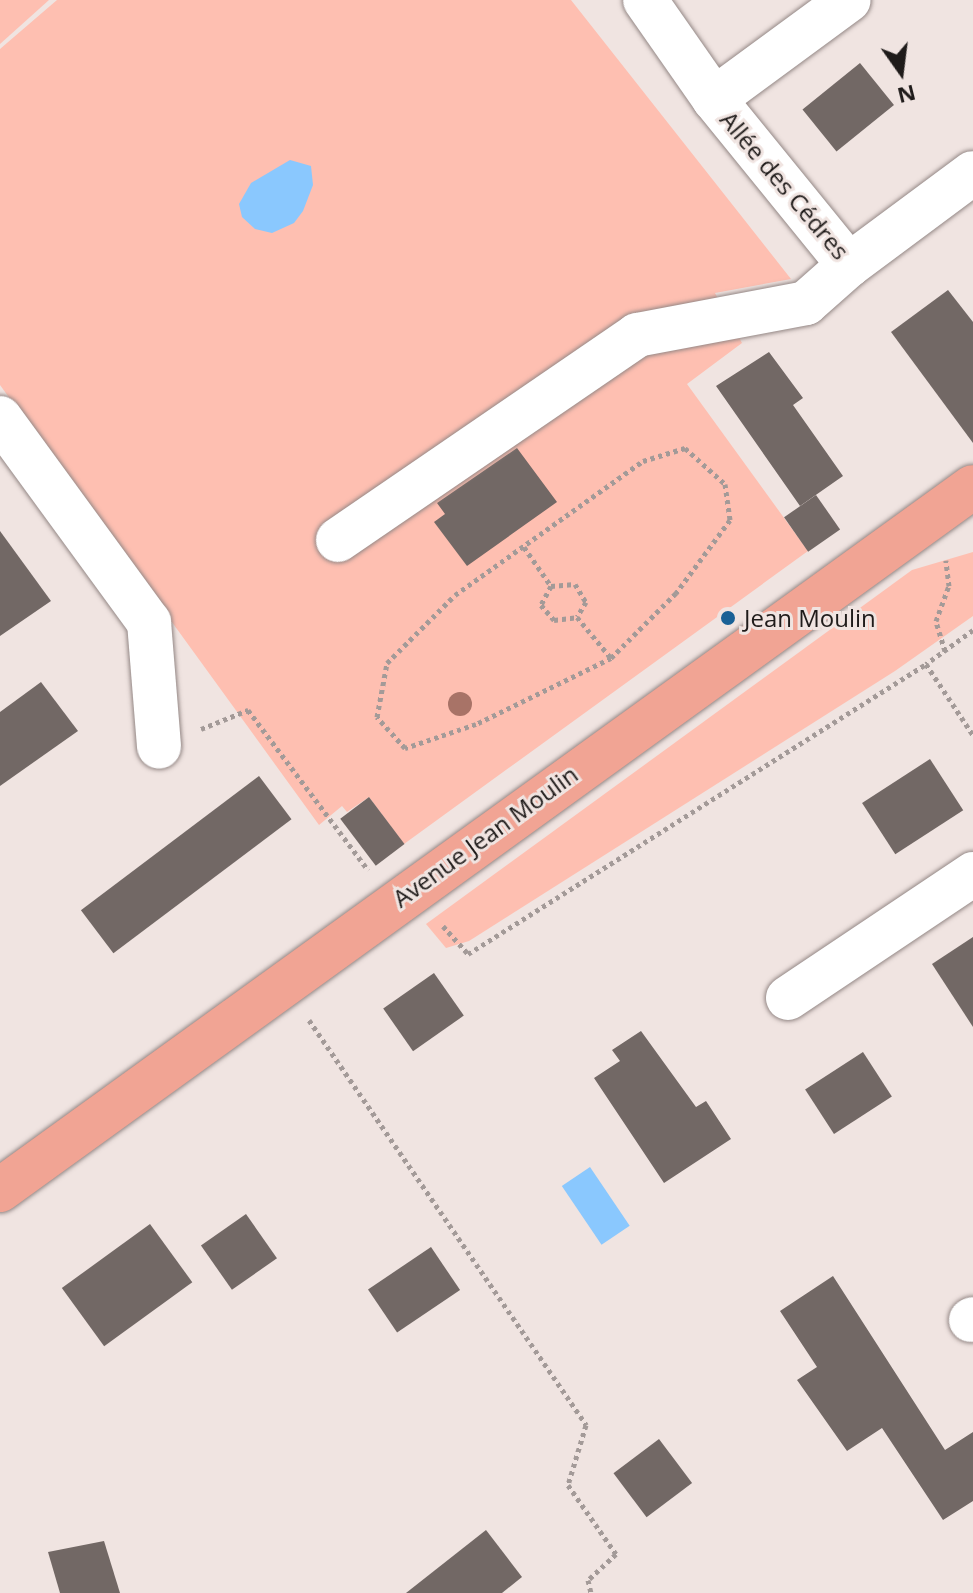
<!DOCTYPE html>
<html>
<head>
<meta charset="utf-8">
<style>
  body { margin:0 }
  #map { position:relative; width:973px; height:1593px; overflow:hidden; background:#f0e4e1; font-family:"Open Sans",sans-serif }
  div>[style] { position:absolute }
  .green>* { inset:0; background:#febfb1 }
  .water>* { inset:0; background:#8ac8fe; transform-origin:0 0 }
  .building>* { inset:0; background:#726865; transform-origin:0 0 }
  .path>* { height:5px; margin-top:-2.5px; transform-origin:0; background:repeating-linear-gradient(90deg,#a39a98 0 4px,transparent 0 8px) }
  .roads { filter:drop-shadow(0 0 2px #948886) drop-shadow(0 0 2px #948886) }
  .minor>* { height:44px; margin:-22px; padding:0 22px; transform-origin:22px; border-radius:22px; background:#fff }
  .major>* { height:44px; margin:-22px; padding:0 22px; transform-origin:22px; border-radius:22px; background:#f1a494 }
  .trees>* { width:24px; height:24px; margin:-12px; border-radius:50%; background:#a87367 }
  .dots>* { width:22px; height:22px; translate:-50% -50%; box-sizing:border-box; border:4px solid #f0e4e1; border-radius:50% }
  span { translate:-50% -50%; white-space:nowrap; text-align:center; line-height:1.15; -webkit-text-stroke:6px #f0e4e1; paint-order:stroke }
  .street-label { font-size:24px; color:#1f1b1a }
  .poi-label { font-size:24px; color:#1f1b1a }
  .left { translate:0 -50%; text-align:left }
  .north { position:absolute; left:861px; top:32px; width:80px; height:80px; -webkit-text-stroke:6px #f0e4e1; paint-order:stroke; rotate:166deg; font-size:22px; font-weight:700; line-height:32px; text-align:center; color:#1f1b1a }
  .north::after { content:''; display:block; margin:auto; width:28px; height:36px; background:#1f1b1a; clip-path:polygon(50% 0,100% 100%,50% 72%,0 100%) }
</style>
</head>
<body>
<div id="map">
  <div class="green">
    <i style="clip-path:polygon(0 0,49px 0,0 44px)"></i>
    <i style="clip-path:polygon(57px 0,571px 0,791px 279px,715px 293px,742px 343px,687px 384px,808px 551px,404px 844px,369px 797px,347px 812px,342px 806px,319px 825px,0 385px,0 49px)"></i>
    <i style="clip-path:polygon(973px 552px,973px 616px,895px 671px,469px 941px,446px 948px,426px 924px,912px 570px)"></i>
  </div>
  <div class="water">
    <i style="clip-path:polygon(290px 160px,311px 166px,313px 185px,303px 211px,294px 223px,272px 233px,255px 229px,242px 217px,239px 204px,251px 183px)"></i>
    <i style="left:590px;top:1167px;width:71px;height:34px;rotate:56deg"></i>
  </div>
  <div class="building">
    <i style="left:860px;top:63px;width:54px;height:74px;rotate:51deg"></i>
    <i style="clip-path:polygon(948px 290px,973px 322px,973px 443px,891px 332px)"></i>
    <i style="clip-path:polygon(769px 352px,803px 398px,793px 405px,843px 476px,800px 506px,716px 386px)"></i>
    <i style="clip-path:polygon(517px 448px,557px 502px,467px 566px,434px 522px,445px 514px,437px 503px)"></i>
    <i style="left:816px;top:495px;width:42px;height:39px;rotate:55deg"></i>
    <i style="clip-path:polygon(0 531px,51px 601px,0 636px)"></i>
    <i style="clip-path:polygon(41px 682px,78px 731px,0 786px,0 712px)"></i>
    <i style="left:930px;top:759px;width:61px;height:81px;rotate:57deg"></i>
    <i style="left:259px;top:776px;width:54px;height:223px;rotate:53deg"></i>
    <i style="left:369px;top:797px;width:59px;height:36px;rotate:53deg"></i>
    <i style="clip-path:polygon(973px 937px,973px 1027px,932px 964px)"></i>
    <i style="left:434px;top:973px;width:52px;height:62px;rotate:55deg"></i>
    <i style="clip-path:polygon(641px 1031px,696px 1107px,706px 1101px,731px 1139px,664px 1183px,594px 1078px,620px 1061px,612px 1050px)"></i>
    <i style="left:863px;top:1052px;width:53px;height:69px;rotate:57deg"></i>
    <i style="left:246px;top:1214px;width:54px;height:55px;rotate:55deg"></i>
    <i style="left:150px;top:1224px;width:72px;height:109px;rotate:54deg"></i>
    <i style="left:431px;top:1247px;width:52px;height:76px;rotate:56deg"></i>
    <i style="clip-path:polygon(833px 1276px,945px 1450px,973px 1432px,973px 1501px,943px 1520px,882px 1428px,847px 1451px,797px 1380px,817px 1367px,780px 1311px)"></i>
    <i style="left:659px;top:1439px;width:55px;height:57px;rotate:53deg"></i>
    <i style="clip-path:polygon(486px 1530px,522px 1577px,502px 1593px,406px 1593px)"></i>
    <i style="clip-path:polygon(104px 1541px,120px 1593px,60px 1593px,48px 1552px)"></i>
  </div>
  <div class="path">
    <i style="left:685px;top:448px;width:54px;rotate:42deg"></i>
    <i style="left:725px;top:484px;width:36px;rotate:82deg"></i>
    <i style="left:730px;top:520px;width:91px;rotate:126.5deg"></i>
    <i style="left:676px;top:593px;width:92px;rotate:135deg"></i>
    <i style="left:611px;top:658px;width:150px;rotate:153.9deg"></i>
    <i style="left:476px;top:724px;width:75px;rotate:161.3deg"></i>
    <i style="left:405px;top:748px;width:42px;rotate:-132.1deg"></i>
    <i style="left:377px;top:717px;width:55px;rotate:-79.5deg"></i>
    <i style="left:387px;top:663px;width:96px;rotate:-45deg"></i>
    <i style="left:455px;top:595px;width:231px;rotate:-35.5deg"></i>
    <i style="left:643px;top:461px;width:44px;rotate:-17.2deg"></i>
    <i style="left:524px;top:547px;width:47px;rotate:55.3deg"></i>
    <i style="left:551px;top:586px;width:24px;rotate:-5deg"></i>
    <i style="left:575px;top:584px;width:21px;rotate:59deg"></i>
    <i style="left:586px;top:602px;width:17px;rotate:121deg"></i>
    <i style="left:577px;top:617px;width:53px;rotate:50.3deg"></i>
    <i style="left:551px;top:586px;width:21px;rotate:118deg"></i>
    <i style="left:541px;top:605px;width:20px;rotate:49deg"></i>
    <i style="left:554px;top:620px;width:23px;rotate:-7deg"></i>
    <i style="left:973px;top:630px;width:58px;rotate:144.1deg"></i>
    <i style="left:926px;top:664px;width:85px;rotate:56.5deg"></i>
    <i style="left:945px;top:651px;width:31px;rotate:-107deg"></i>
    <i style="left:936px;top:621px;width:37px;rotate:-70deg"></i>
    <i style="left:949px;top:586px;width:26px;rotate:-97deg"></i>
    <i style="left:201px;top:729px;width:51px;rotate:-22deg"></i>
    <i style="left:248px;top:710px;width:200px;rotate:53.1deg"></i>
    <i style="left:443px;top:926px;width:38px;rotate:48deg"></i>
    <i style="left:468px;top:954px;width:542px;rotate:-32.34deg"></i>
    <i style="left:309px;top:1020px;width:491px;rotate:55.6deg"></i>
    <i style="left:586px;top:1425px;width:63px;rotate:106.7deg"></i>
    <i style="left:568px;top:1485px;width:84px;rotate:55.2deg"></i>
    <i style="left:616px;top:1554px;width:38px;rotate:137deg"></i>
    <i style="left:588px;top:1580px;width:13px;rotate:77deg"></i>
  </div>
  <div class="roads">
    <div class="minor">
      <i style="left:645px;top:0;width:121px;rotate:55.1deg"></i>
      <i style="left:714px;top:99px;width:214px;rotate:50.9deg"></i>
      <i style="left:849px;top:265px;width:154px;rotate:-36.6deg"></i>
      <i style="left:714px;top:99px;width:167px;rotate:-36.3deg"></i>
      <i style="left:0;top:418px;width:253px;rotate:53.9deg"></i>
      <i style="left:149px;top:622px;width:125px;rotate:85.4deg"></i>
      <i style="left:338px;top:540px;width:363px;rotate:-34.4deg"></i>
      <i style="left:637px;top:335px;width:172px;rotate:-10.7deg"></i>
      <i style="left:806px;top:303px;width:57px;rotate:-41.5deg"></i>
      <i style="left:788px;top:998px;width:223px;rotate:-33.8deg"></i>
      <i style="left:971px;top:1320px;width:2px;rotate:-27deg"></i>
    </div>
    <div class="major">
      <i style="left:0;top:1190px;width:1200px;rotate:-35.85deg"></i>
    </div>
  </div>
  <div class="trees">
    <i style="left:460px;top:704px"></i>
  </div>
  <div class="dots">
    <i style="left:728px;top:618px;background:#1a6196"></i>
  </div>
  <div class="street-label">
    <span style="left:785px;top:185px;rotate:50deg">Allée des Cédres</span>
    <span style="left:485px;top:836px;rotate:-36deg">Avenue Jean Moulin</span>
  </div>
  <div class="poi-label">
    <span class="left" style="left:744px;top:618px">Jean Moulin</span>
  </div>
  <div class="north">N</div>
</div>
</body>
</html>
